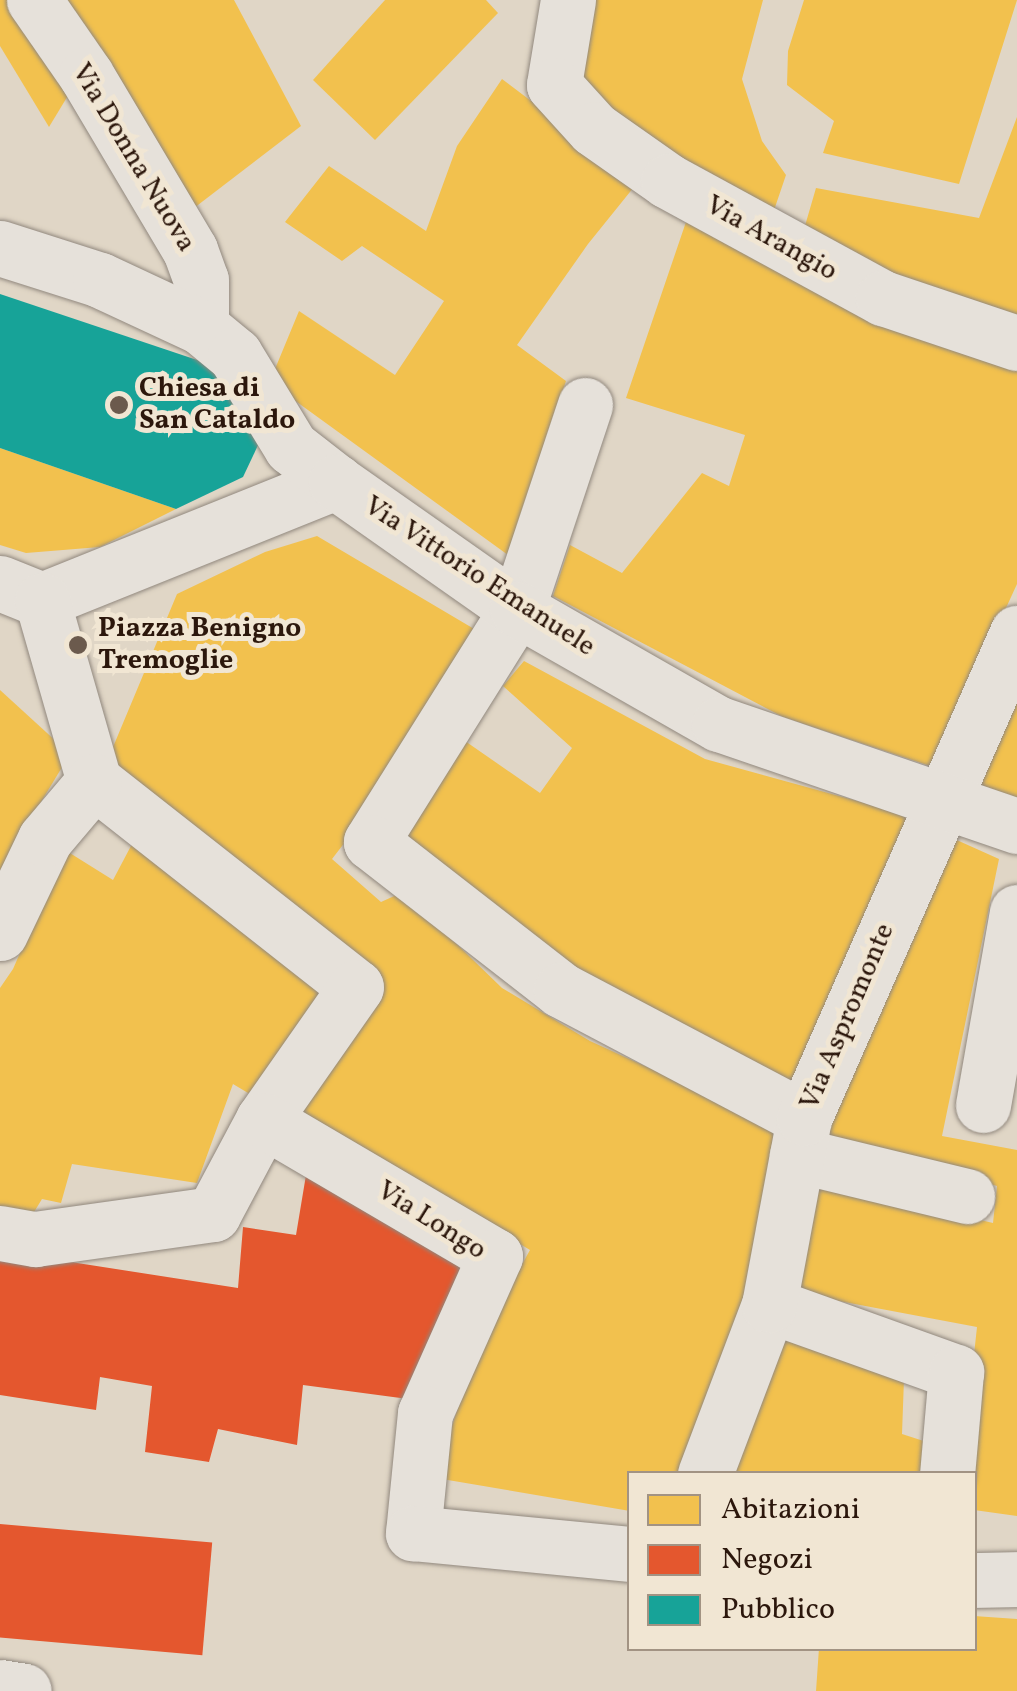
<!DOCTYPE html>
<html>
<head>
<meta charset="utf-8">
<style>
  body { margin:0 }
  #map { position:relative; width:1017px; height:1691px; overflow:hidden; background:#e0d6c6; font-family:Vollkorn,serif }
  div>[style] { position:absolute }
  .homes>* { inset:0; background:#f2c14e }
  .shops>* { inset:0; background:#e4572e; transform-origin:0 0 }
  .public>* { inset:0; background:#17a398 }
  .roads { filter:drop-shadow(0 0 2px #91887e) drop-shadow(0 0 2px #91887e) }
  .street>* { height:55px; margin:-27.5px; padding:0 27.5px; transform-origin:27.5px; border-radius:27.5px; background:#e6e1da }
  .secondary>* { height:55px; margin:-27.5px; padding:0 27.5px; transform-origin:27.5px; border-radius:27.5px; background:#e6e1da }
  .dots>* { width:28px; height:28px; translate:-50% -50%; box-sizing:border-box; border:5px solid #f1e6d3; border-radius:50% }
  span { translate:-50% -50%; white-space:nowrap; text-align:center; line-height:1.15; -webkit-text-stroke:10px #f1e6d3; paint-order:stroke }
  .street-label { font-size:28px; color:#2c170c }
  .poi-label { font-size:28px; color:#2c170c; font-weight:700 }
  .left { translate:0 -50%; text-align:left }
  .legend { position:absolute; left:627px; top:1471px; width:350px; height:180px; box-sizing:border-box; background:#f1e6d3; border:2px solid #a29383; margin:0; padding:12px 18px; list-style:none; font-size:30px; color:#2c170c }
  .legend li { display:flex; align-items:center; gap:20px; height:50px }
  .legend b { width:50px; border:2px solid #a29383 }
</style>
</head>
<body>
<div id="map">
  <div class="homes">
    <i style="clip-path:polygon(0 0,7px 0,72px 89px,49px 127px,0 46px)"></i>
    <i style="clip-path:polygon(60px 0,234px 0,301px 126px,194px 208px)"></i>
    <i style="clip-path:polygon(385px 0,486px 0,498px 13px,375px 140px,313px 80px)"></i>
    <i style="clip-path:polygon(587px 0,763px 0,742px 79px,762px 141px,786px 175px,770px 222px,615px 129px,580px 72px)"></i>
    <i style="clip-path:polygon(804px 0,1017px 0,959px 184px,823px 153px,834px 121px,787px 85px,788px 51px)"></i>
    <i style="clip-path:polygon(502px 79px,638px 182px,588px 244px,517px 345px,566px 381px,508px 555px,290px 397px,275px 369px,299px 311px,395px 375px,444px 301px,362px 246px,342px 261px,285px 222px,329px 166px,426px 231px,457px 146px)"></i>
    <i style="clip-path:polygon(1017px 117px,1017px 321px,895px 281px,802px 236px,816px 188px,979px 218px)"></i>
    <i style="clip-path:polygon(687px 219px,1017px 359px,1017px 584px,933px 767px,783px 717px,553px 596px,570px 545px,622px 573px,702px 473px,729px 486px,745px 435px,626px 398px)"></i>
    <i style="clip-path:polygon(0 448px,176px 509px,100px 547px,26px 553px,0 545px)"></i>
    <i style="clip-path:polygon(317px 536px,486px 636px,426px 737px,332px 859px,381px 902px,403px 892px,502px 988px,590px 1041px,774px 1125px,765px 1263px,680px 1474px,630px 1474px,630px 1511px,436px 1478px,477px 1346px,530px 1250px,302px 1113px,376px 981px,108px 759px,177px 594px,265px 552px)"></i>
    <i style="clip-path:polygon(524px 661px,705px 759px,919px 818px,789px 1088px,575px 976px,396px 838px,465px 741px,540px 793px,572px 748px,503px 686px)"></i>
    <i style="clip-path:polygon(1017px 667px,1017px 800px,963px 787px)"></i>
    <i style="clip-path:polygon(0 690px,70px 754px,0 870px)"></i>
    <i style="clip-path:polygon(141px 827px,333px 990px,263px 1102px,233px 1084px,197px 1183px,72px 1164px,61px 1203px,42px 1199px,28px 1222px,0 1217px,0 988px,13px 969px,65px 850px,113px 880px)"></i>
    <i style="clip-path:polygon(950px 837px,999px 859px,942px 1136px,1017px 1150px,1017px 1516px,974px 1510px,974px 1474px,961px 1474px,977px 1327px,791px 1292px,813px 1180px,993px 1223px,997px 1186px,819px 1136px)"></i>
    <i style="clip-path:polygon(774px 1327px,904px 1379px,902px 1434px,942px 1447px,939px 1474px,734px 1474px)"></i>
    <i style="clip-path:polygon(974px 1616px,1017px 1619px,1017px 1691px,816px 1691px,819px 1648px,974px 1648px)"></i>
  </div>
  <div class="shops">
    <i style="clip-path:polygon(306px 1175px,475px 1256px,408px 1399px,303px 1385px,297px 1445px,218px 1429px,209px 1462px,145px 1452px,152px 1386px,100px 1377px,96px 1410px,0 1395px,0 1251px,238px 1288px,243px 1227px,296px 1235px)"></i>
    <i style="left:0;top:1524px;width:213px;height:113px;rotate:5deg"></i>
  </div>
  <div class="public">
    <i style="clip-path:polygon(0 294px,215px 366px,259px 443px,243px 477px,176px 509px,0 448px)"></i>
  </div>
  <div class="roads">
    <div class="street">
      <i style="left:34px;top:0;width:91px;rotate:55.3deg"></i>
      <i style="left:86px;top:75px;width:204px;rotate:59.3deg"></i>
      <i style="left:190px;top:250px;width:32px;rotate:70deg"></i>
      <i style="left:201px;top:280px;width:47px;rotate:90deg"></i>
      <i style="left:568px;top:0;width:86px;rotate:99.4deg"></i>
      <i style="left:554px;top:85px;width:59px;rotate:47.7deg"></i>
      <i style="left:594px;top:129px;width:90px;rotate:35.1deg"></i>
      <i style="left:668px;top:181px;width:245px;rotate:28.6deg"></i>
      <i style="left:883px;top:298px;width:141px;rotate:18.6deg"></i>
      <i style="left:585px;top:405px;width:215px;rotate:108.4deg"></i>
      <i style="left:517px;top:609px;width:275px;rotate:122.1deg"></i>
      <i style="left:371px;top:842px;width:241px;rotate:37.9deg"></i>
      <i style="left:561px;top:990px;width:275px;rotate:27.8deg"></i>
      <i style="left:0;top:583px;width:45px;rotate:22deg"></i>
      <i style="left:42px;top:600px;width:317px;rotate:-21.9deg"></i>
      <i style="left:42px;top:600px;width:188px;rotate:74deg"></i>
      <i style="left:94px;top:781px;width:333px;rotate:38.2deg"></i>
      <i style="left:356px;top:987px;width:162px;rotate:125deg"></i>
      <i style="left:0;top:933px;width:104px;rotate:-64.4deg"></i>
      <i style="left:45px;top:839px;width:76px;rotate:-49.8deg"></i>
      <i style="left:983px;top:1105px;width:196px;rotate:-80deg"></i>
      <i style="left:797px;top:1155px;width:175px;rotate:13.6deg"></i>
      <i style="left:0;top:1233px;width:36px;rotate:10deg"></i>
      <i style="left:35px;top:1239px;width:180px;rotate:-8deg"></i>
      <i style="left:213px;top:1214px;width:106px;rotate:-62deg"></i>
      <i style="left:263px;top:1120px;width:269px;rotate:30.4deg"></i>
      <i style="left:495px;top:1256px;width:172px;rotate:114deg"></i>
      <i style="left:425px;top:1413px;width:121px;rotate:95.7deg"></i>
      <i style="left:413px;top:1533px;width:218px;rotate:5.5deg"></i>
      <i style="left:769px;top:1305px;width:199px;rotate:19.7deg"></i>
      <i style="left:956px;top:1372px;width:102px;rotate:95deg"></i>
      <i style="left:705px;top:1474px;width:181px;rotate:-69.3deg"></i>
      <i style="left:769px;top:1305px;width:190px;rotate:-79.4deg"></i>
      <i style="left:804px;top:1118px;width:530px;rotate:-66.29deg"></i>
      <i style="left:974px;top:1580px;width:43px;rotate:-1.3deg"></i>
    </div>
    <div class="secondary">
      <i style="left:0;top:248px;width:105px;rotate:17.7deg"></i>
      <i style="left:100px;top:280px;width:111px;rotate:25deg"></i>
      <i style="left:201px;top:327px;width:44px;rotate:39.5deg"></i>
      <i style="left:235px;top:355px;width:108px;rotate:58.7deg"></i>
      <i style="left:291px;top:447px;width:57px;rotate:37.9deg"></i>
      <i style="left:336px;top:482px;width:221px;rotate:35.1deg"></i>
      <i style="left:517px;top:609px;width:232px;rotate:29.7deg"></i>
      <i style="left:719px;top:724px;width:315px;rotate:18.9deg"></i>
      <i style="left:0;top:1687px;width:24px;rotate:9deg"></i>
    </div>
  </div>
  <div class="dots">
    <i style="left:119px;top:405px;background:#6b5a4d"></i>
    <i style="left:78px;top:645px;background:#6b5a4d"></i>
  </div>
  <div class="street-label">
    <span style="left:133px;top:158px;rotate:59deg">Via Donna Nuova</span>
    <span style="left:771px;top:239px;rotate:29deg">Via Arangio</span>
    <span style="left:479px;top:577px;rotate:33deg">Via Vittorio Emanuele</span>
    <span style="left:848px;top:1017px;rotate:-67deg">Via Aspromonte</span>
    <span style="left:431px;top:1221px;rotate:32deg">Via Longo</span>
  </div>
  <div class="poi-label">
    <span class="left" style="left:139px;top:405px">Chiesa di<br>San Cataldo</span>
    <span class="left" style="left:98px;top:645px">Piazza Benigno<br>Tremoglie</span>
  </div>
  <ul class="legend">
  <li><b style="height:28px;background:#f2c14e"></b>Abitazioni</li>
  <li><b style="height:28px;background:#e4572e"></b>Negozi</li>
  <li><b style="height:28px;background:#17a398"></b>Pubblico</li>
  </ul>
</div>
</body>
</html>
